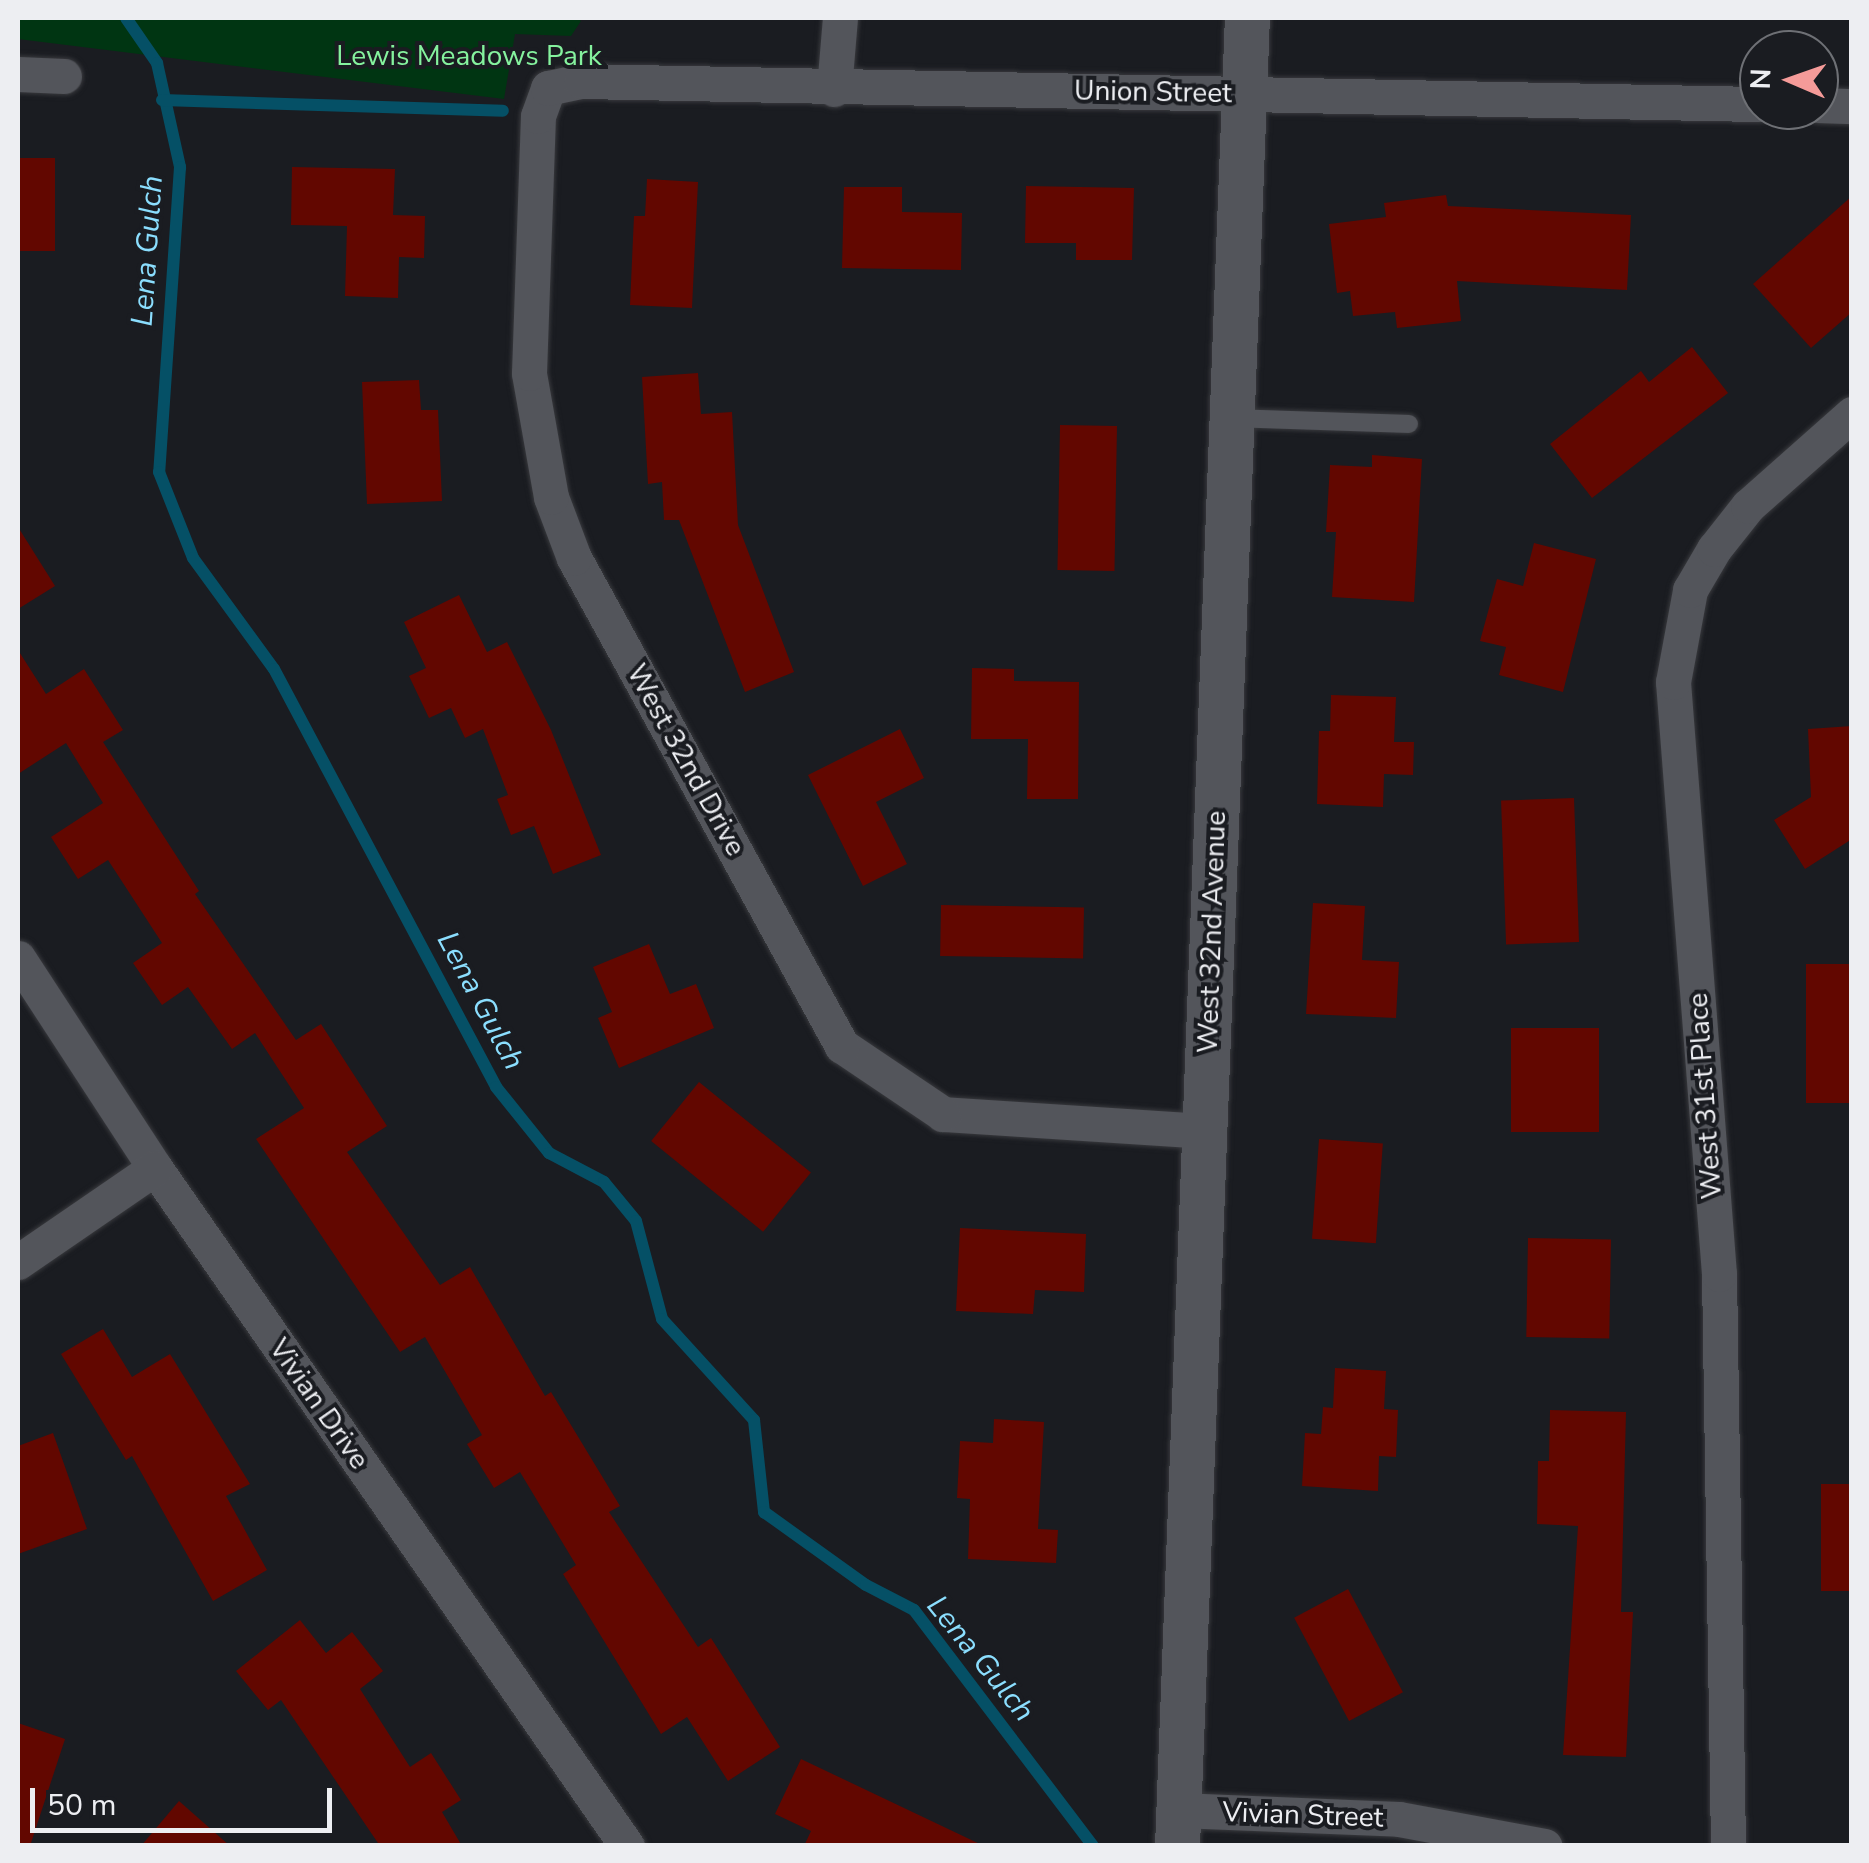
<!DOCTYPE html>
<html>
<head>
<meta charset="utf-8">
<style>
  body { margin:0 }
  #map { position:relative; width:1869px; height:1863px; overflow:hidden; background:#1a1c21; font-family:"Nunito Sans",sans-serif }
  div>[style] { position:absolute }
  .green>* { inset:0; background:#003512 }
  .stream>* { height:12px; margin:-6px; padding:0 6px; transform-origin:6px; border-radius:6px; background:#055066 }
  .building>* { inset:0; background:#620700; transform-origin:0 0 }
  .roads { filter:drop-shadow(0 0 2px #38393d) drop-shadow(0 0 2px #38393d) }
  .service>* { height:18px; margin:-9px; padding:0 9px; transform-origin:9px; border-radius:9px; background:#53555b }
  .minor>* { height:35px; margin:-17.5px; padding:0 17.5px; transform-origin:17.5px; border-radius:17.5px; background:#53555b }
  .tertiary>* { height:45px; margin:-22.5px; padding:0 22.5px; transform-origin:22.5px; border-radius:22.5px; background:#53555b }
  span { translate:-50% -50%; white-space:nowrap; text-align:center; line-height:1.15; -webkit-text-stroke:8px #1a1c21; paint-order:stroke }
  .park-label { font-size:28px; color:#85f29e }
  .street-label { font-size:28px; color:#edeef2 }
  .water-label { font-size:30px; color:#8bdefe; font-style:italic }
  .frame { position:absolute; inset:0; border:20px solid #edeef2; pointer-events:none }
  .north { position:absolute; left:1739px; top:30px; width:100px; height:100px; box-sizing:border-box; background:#1a1c21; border:2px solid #6e7075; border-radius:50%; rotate:272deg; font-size:28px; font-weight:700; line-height:40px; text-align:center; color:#edeef2 }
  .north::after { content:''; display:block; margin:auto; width:35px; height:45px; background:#f59b99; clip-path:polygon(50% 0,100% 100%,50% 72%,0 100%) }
  .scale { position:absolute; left:30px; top:1788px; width:302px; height:45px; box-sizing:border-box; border:5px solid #edeef2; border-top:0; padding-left:12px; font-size:30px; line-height:35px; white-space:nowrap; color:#edeef2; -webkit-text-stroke:8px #1a1c21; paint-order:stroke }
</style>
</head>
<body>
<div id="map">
  <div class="green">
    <i style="clip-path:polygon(18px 18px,576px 18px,581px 21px,571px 36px,515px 34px,504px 99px,18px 39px)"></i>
  </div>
  <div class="stream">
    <i style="left:126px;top:18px;width:55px;rotate:55.4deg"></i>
    <i style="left:157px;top:63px;width:107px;rotate:77.5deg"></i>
    <i style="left:180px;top:167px;width:306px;rotate:93.9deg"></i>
    <i style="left:159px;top:472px;width:92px;rotate:68.4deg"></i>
    <i style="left:193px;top:558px;width:137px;rotate:53.9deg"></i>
    <i style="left:274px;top:669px;width:473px;rotate:62deg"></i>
    <i style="left:496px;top:1087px;width:85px;rotate:51.2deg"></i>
    <i style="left:549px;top:1153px;width:62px;rotate:27.8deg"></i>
    <i style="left:604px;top:1182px;width:50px;rotate:50.6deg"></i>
    <i style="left:636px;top:1221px;width:101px;rotate:75.1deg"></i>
    <i style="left:662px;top:1319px;width:137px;rotate:47.7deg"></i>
    <i style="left:754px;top:1420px;width:93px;rotate:83.8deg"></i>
    <i style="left:764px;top:1512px;width:125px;rotate:35.6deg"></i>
    <i style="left:866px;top:1585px;width:54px;rotate:27.5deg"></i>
    <i style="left:914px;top:1610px;width:296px;rotate:52.8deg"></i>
    <i style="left:162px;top:100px;width:341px;rotate:1.8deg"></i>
  </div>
  <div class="building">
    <i style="left:18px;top:158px;width:37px;height:93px"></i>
    <i style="clip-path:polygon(292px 167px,395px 169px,393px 215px,425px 216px,424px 258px,399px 257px,398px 298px,345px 296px,347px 226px,291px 225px)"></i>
    <i style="clip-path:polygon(647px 179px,698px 182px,692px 308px,630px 305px,634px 216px,645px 216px)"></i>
    <i style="clip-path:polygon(1026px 186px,1134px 188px,1132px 260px,1076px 260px,1076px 243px,1025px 243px)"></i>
    <i style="clip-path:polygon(844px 187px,902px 187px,902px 212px,962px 213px,961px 270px,842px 268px)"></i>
    <i style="clip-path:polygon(1446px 195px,1448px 206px,1631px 215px,1627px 290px,1457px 281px,1461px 321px,1397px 328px,1395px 312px,1353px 316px,1350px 291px,1337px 293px,1329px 224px,1386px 217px,1384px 203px)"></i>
    <i style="clip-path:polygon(1852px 196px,1852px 312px,1811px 348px,1753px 284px)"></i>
    <i style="clip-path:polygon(1692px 347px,1728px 393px,1592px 498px,1550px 444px,1641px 371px,1649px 382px)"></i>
    <i style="clip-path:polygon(698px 373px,701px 414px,732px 412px,738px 525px,794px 672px,745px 692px,679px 520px,664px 520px,662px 482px,648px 484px,642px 377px)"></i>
    <i style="clip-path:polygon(419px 380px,421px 410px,438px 410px,442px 501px,367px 504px,362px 382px)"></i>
    <i style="left:1060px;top:425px;width:57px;height:145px;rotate:1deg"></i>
    <i style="clip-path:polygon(1372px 455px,1422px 459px,1414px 602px,1332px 597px,1336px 532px,1326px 532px,1330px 465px,1372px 467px)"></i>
    <i style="clip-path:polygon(18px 527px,55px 586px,18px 609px)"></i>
    <i style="clip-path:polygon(1534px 543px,1596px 559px,1563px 692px,1499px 675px,1506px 647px,1480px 641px,1497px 579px,1523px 586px)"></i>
    <i style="clip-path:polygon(459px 595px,487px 652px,507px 642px,551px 730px,601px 855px,553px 874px,534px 826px,511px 835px,497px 799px,508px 795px,483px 729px,465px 738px,451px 708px,429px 718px,409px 676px,426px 668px,404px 622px)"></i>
    <i style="clip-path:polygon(18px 650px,46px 694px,84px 669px,123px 730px,103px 742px,199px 891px,195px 894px,296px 1040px,321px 1024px,387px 1126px,347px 1152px,440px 1285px,470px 1267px,545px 1396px,551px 1392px,620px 1506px,609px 1512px,698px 1647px,711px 1638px,780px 1747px,728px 1781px,687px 1717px,661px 1734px,563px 1574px,576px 1565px,520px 1472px,494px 1488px,467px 1444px,482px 1435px,425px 1337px,400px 1352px,256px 1139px,304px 1108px,255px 1033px,232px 1049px,188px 987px,162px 1005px,133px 963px,162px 943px,108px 860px,78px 879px,51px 837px,103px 803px,66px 743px,18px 774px)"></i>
    <i style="clip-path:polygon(972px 668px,1014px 669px,1014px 681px,1079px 682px,1078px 799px,1027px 799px,1028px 739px,971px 739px)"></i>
    <i style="clip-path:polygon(1331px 695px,1396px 697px,1394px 742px,1414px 742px,1413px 775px,1384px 774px,1383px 807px,1317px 804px,1319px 731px,1330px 731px)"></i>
    <i style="clip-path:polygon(1852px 726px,1852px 839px,1805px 869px,1774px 820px,1811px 797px,1808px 729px)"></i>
    <i style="clip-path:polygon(900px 729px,924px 778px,876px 802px,907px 864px,863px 886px,808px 775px)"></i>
    <i style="left:1574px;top:798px;width:144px;height:73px;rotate:88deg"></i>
    <i style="clip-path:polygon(1313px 903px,1365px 906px,1362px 960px,1399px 962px,1396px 1018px,1306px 1014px)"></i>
    <i style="left:941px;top:905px;width:143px;height:51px;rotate:1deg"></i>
    <i style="clip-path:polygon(649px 944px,670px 994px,696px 984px,714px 1028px,619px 1068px,598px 1018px,612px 1012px,593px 967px)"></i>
    <i style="left:1852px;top:964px;width:139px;height:46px;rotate:90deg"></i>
    <i style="left:1511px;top:1028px;width:88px;height:104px"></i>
    <i style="left:699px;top:1082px;width:144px;height:76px;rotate:39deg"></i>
    <i style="left:1319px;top:1139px;width:64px;height:100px;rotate:4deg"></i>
    <i style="clip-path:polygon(960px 1228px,1086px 1234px,1084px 1292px,1035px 1290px,1033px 1314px,956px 1311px)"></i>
    <i style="left:1528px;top:1238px;width:83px;height:99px;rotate:1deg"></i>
    <i style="clip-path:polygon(103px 1329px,132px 1377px,170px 1354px,250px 1484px,226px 1496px,267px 1570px,213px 1601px,132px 1456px,126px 1460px,61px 1354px)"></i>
    <i style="clip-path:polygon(1335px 1368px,1386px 1371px,1384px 1409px,1398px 1410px,1396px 1457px,1379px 1456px,1378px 1491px,1302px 1486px,1305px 1433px,1321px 1434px,1323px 1407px,1333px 1408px)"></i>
    <i style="clip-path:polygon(1550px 1410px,1626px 1412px,1621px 1612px,1633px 1612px,1626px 1757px,1563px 1755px,1578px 1526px,1537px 1524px,1538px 1461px,1549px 1461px)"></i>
    <i style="clip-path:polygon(994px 1419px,1044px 1422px,1038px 1529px,1058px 1530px,1056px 1563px,968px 1559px,970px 1499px,957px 1498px,960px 1441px,993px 1443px)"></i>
    <i style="clip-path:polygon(53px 1433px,87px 1529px,18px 1554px,18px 1446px)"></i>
    <i style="left:1821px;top:1484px;width:31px;height:107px"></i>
    <i style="left:1348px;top:1589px;width:117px;height:61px;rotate:62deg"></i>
    <i style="clip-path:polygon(300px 1620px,326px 1653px,352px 1632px,383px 1671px,360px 1689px,410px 1767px,431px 1753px,461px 1800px,442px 1812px,462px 1846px,380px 1846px,281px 1700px,268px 1710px,236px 1671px)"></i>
    <i style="clip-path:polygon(18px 1723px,65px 1739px,30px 1846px,18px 1846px)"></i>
    <i style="clip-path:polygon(801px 1759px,984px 1846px,804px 1846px,811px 1831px,775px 1814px)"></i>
    <i style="clip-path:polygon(179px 1801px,230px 1846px,141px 1846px)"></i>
  </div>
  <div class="roads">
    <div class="service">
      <i style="left:1232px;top:418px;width:177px;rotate:1.9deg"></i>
    </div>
    <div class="minor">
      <i style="left:18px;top:74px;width:46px;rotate:2.5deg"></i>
      <i style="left:834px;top:89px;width:71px;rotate:-85.2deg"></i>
      <i style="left:1819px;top:105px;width:33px;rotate:2deg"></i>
      <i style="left:18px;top:958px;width:251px;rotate:56.9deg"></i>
      <i style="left:155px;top:1168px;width:826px;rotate:55.16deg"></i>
      <i style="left:1205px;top:1131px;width:263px;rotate:-176.3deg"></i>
      <i style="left:943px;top:1114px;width:122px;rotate:-146deg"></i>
      <i style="left:842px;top:1046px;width:557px;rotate:-118.77deg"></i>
      <i style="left:574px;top:558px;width:65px;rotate:-110.7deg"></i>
      <i style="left:551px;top:497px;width:126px;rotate:-100.1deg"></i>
      <i style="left:529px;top:373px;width:257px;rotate:-88deg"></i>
      <i style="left:538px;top:116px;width:30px;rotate:-70deg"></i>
      <i style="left:548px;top:88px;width:34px;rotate:-12deg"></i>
      <i style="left:581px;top:81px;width:1178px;rotate:1.12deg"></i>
      <i style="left:18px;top:1262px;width:166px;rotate:-34.5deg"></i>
      <i style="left:1178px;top:1810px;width:221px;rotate:2.3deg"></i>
      <i style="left:1399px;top:1819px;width:148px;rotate:10.5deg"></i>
      <i style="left:1728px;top:1846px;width:572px;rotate:-90.9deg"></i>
      <i style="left:1719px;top:1274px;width:594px;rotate:-94.44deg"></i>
      <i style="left:1673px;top:682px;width:94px;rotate:-79.5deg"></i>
      <i style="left:1690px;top:590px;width:48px;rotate:-59.7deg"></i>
      <i style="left:1714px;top:549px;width:55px;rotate:-51.7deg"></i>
      <i style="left:1748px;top:506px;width:139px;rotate:-41.5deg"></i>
    </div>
    <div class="tertiary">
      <i style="left:1177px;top:1846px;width:1829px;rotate:-87.81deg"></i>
    </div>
  </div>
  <div class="park-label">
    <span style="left:469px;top:56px">Lewis Meadows Park</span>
  </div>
  <div class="street-label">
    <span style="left:1153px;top:92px;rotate:1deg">Union Street</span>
    <span style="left:686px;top:760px;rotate:61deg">West 32nd Drive</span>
    <span style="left:1212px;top:932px;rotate:-88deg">West 32nd Avenue</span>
    <span style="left:1705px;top:1096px;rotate:-94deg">West 31st Place</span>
    <span style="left:319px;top:1404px;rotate:55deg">Vivian Drive</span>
    <span style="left:1303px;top:1815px;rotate:2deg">Vivian Street</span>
  </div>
  <div class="water-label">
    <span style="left:148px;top:251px;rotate:-86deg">Lena Gulch</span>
    <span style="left:480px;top:1001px;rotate:62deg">Lena Gulch</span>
    <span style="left:980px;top:1659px;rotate:51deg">Lena Gulch</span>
  </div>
  <div class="frame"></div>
  <div class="north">N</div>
  <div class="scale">50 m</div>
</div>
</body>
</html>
